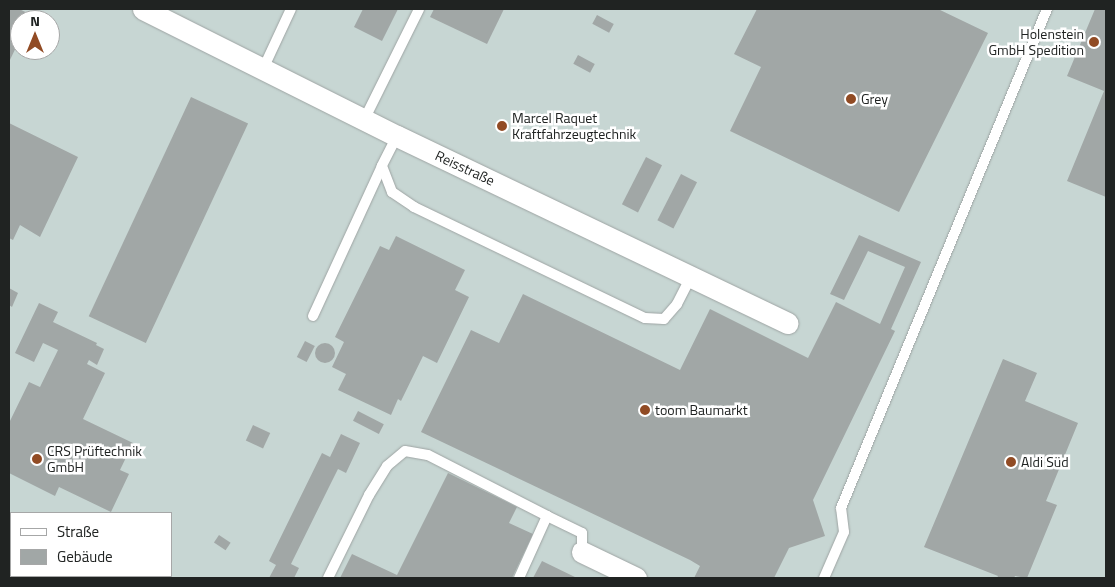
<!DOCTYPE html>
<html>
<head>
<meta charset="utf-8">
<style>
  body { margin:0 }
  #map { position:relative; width:1115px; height:587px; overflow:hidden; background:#dae0df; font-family:"Titillium Web",sans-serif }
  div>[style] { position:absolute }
  .built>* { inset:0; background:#c7d6d3 }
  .building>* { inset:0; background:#a1a7a6; transform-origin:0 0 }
  .round { border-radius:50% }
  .roads { filter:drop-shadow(0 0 1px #9ea4a3) drop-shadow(0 0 1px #9ea4a3) }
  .lane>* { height:10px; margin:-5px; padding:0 5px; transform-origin:5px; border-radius:5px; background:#fff }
  .street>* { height:21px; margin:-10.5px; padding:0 10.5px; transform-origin:10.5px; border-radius:10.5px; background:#fff }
  .dots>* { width:14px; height:14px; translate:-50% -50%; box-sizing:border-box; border:2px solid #fff; border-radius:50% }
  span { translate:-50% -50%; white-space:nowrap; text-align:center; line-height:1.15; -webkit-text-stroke:5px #fff; paint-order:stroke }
  .poi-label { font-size:14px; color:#202322 }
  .right { translate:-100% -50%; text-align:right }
  .left { translate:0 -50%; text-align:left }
  .street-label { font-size:14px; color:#202322 }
  .frame { position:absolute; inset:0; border:10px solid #202322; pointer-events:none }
  .legend { position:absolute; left:10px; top:512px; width:162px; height:65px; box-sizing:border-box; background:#fff; border:1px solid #a6a7a7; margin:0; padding:6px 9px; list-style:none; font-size:15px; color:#202322 }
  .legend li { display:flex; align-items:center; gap:10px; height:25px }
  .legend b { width:25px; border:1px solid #a6a7a7 }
  .north { position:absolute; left:10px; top:10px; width:50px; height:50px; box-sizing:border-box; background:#fff; border:1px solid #a6a7a7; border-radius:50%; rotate:0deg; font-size:14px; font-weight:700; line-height:20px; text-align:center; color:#202322 }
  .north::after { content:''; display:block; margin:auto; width:18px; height:22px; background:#914b24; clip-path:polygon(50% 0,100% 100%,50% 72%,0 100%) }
</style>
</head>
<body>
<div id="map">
  <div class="built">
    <i style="clip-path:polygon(evenodd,9px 9px,1106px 9px,1106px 578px,41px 578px,36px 576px,171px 576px,171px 513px,11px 513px,11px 563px,9px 562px,9px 9px,20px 20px,50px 20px,50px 50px,20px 50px,20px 20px)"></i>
  </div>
  <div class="building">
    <i style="clip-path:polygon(9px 9px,19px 9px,32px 15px,29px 20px,20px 20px,20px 39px,9px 62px)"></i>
    <i style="clip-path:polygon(363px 9px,398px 9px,382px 41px,354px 27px)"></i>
    <i style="clip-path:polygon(434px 9px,504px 9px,487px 44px,430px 17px)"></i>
    <i style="clip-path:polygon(757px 9px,938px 9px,988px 33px,899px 212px,730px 131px,761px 67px,734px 54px)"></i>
    <i style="clip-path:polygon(1095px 9px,1106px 9px,1106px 197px,1067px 181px,1104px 91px,1067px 76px)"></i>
    <i style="left:597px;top:15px;width:19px;height:10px;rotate:28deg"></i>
    <i style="left:578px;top:55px;width:19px;height:10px;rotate:28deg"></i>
    <i style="left:191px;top:97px;width:63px;height:242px;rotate:25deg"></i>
    <i style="clip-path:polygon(9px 123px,78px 157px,40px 237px,20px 225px,13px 240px,9px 238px)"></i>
    <i style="left:646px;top:157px;width:18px;height:53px;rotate:27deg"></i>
    <i style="left:681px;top:174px;width:18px;height:52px;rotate:27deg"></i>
    <i style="clip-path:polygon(859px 235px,921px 262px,891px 329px,895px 331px,813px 500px,825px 536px,789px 548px,774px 578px,694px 578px,700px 566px,690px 560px,421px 432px,471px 330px,499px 343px,523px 294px,680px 370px,710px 309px,808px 358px,836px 302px,880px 324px,905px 267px,868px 251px,844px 300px,830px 294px)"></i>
    <i style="clip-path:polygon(396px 236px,465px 270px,455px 290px,469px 297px,437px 363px,423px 356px,401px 401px,398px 399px,391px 415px,338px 390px,346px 374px,332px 367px,344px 342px,335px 337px,380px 246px,389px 250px)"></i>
    <i style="clip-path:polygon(9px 288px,18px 293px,12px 307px,9px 305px)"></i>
    <i style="clip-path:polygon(39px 303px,58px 312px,53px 322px,97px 343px,96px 345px,104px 349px,97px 365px,89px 360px,87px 364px,105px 373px,83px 419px,133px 443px,120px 470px,129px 474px,111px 512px,59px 487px,55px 496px,9px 473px,9px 423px,29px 382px,40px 387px,58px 350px,43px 343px,34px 362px,15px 353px)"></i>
    <i style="left:305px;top:341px;width:11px;height:18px;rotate:27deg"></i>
    <i class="round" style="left:315px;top:343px;width:20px;height:20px"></i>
    <i style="clip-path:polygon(1003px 359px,1037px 373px,1025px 401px,1078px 423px,1046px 501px,1057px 505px,1027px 578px,1015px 576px,1014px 578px,997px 578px,998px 576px,924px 547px)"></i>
    <i style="left:358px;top:411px;width:29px;height:11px;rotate:27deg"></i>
    <i style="left:253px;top:425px;width:19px;height:17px;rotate:25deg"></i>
    <i style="clip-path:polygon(341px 434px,360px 443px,346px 473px,338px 469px,329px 487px,291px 564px,299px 568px,294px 578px,269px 578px,276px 565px,269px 561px,322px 453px,330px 457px)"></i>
    <i style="clip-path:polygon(448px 473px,517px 507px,509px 523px,533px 534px,512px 578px,340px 578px,352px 554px,397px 575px)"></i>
    <i style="left:219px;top:535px;width:14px;height:9px;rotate:34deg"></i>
    <i style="clip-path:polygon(542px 561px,577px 578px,533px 578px)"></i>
  </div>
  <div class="roads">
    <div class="lane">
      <i style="left:263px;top:69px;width:66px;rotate:-65deg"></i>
      <i style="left:364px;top:120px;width:124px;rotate:-63.6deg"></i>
      <i style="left:397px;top:136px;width:34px;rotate:117deg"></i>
      <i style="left:382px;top:166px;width:28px;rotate:69deg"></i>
      <i style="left:392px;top:192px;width:27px;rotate:34deg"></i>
      <i style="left:414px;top:207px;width:256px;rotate:25.7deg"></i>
      <i style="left:645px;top:318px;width:19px;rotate:3deg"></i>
      <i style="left:664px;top:319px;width:20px;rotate:-49deg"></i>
      <i style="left:677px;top:304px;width:31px;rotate:-63deg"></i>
      <i style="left:313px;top:316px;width:165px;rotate:-65.3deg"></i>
      <i style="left:547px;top:516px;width:39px;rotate:26deg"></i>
      <i style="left:582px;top:533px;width:19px;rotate:90deg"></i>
      <i style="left:328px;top:578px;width:93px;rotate:-63.7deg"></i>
      <i style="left:369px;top:495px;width:34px;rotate:-58deg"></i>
      <i style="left:387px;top:466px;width:23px;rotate:-40deg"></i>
      <i style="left:405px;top:451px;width:23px;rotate:10deg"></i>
      <i style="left:428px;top:455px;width:134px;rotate:27.1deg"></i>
      <i style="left:547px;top:516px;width:68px;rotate:114.3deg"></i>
      <i style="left:824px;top:578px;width:50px;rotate:-66.5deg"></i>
      <i style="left:844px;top:532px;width:24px;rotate:-97deg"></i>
      <i style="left:841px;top:508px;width:540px;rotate:-67.57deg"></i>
    </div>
    <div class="street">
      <i style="left:143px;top:9px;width:284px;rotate:26.6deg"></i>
      <i style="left:397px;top:136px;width:433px;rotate:25.6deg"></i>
      <i style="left:582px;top:552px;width:60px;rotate:25.7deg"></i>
    </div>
  </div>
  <div class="dots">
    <i style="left:1094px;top:42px;background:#914b24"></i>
    <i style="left:851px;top:99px;background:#914b24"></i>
    <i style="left:502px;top:126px;background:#914b24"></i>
    <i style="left:645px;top:410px;background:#914b24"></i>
    <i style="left:37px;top:459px;background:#914b24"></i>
    <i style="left:1011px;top:462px;background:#914b24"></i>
  </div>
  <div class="poi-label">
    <span class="right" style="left:1084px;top:42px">Holenstein<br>GmbH Spedition</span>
    <span class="left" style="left:861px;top:99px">Grey</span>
    <span class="left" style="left:512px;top:126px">Marcel Raquet<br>Kraftfahrzeugtechnik</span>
    <span class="left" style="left:655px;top:410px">toom Baumarkt</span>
    <span class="left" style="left:47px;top:459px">CRS Prüftechnik<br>GmbH</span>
    <span class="left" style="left:1021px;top:462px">Aldi Süd</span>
  </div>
  <div class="street-label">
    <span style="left:465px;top:168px;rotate:25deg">Reisstraße</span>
  </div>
  <div class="frame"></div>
  <ul class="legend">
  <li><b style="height:6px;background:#fff"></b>Straße</li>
  <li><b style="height:14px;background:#a1a7a6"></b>Gebäude</li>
  </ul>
  <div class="north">N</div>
</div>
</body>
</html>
